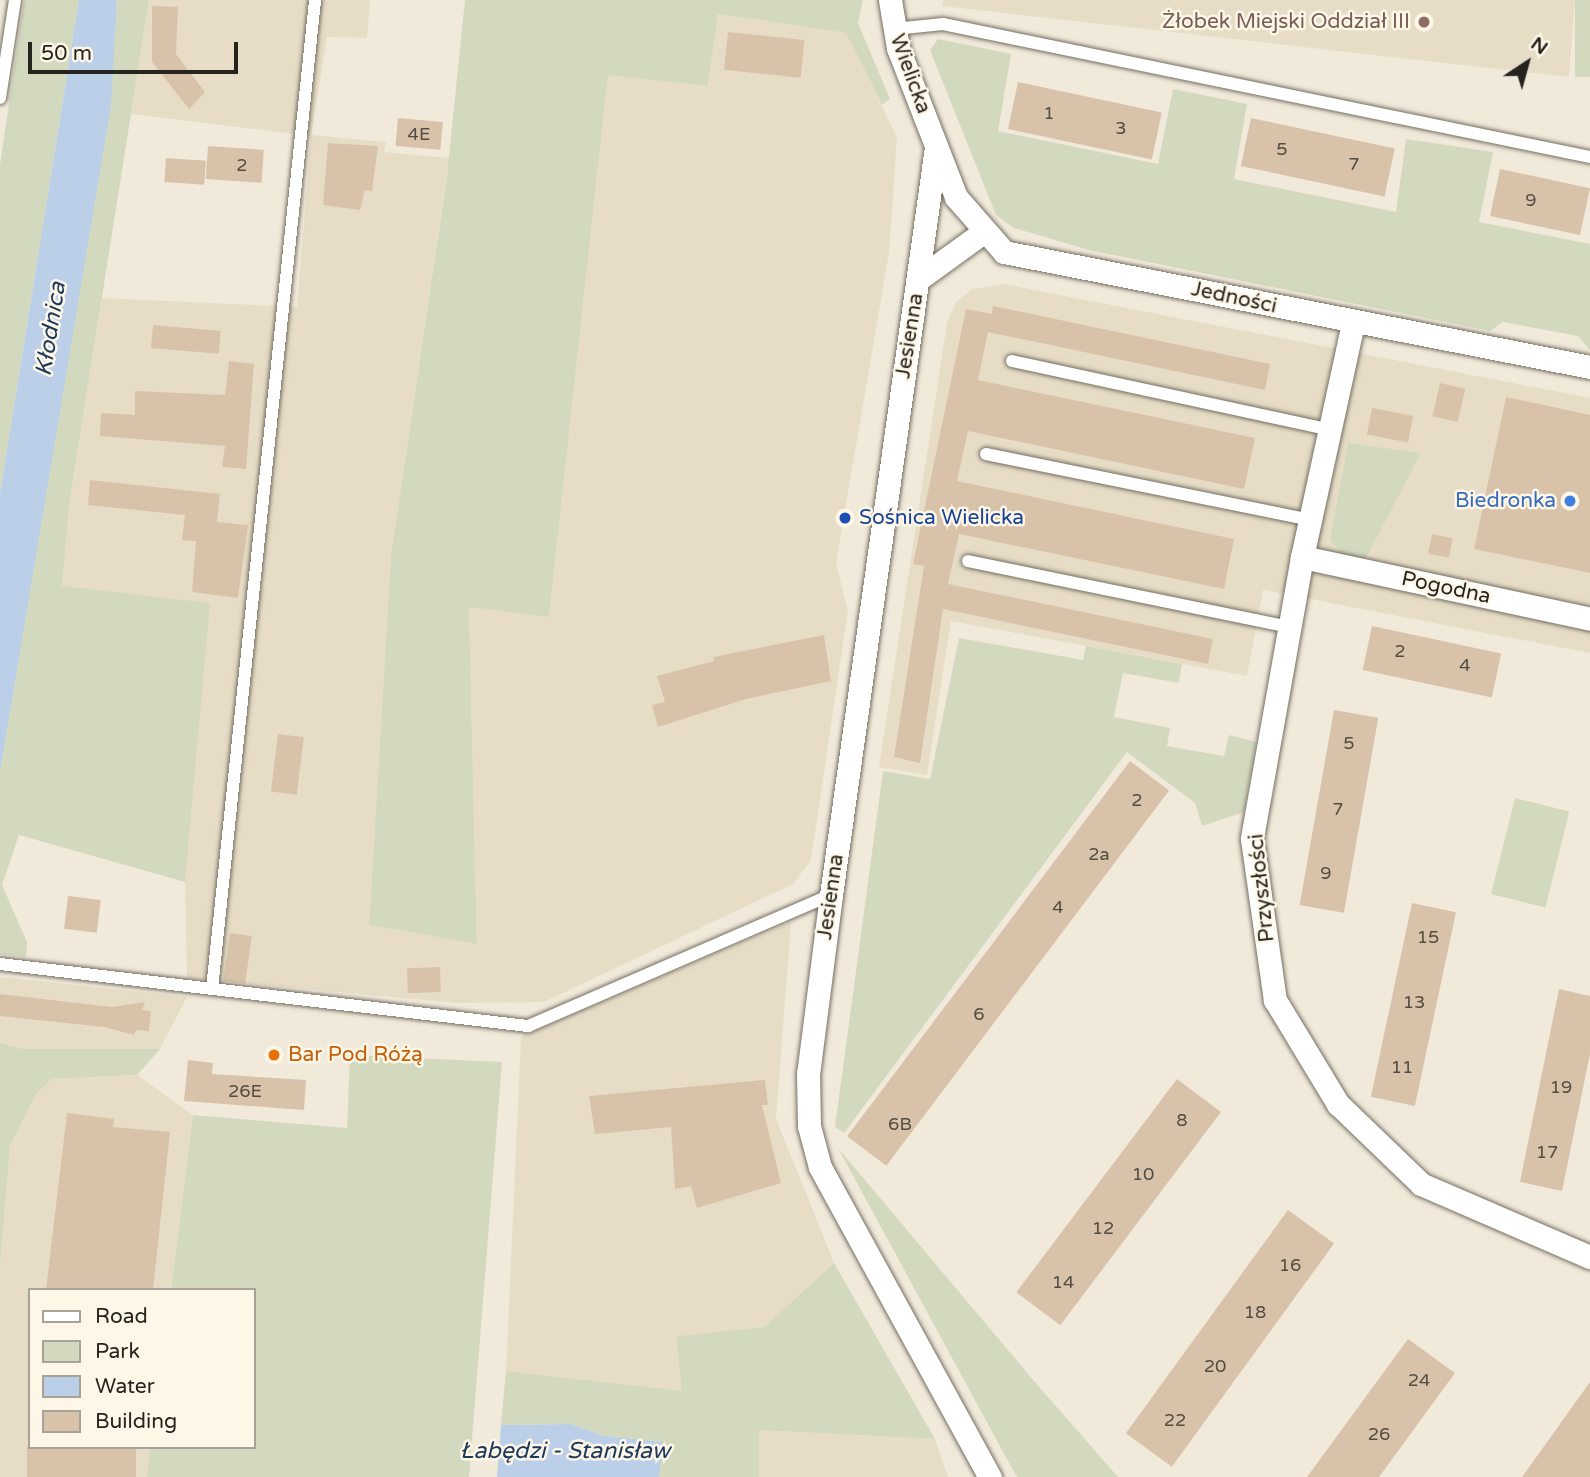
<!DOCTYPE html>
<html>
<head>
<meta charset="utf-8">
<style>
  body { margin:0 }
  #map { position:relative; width:1590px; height:1477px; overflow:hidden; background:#f1eadb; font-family:"Varela Round",sans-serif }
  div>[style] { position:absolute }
  .built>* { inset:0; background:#e7ddc7 }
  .green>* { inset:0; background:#d3d9bf; transform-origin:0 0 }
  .water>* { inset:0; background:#bbcfe8 }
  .building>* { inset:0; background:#d8c3aa; transform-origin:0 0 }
  .roads { filter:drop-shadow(0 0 2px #756f62) drop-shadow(0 0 2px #756f62) }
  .lane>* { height:12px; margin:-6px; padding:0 6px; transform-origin:6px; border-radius:6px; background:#fff }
  .street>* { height:23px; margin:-11.5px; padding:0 11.5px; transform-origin:11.5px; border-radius:11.5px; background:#fff }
  .dots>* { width:19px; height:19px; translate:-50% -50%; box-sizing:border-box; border:4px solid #fef7e8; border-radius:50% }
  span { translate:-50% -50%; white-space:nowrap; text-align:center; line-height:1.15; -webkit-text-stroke:5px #fef7e8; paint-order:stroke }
  .number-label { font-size:18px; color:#534c42 }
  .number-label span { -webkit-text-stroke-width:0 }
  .education-label { font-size:21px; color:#785e54 }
  .right { translate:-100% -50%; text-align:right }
  .street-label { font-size:21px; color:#27241f }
  .shop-label { font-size:21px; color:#366cbe }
  .transit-label { font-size:21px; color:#164399 }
  .left { translate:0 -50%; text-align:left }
  .food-label { font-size:21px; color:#c56008 }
  .water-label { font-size:23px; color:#1b395b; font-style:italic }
  .legend { position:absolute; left:28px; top:1288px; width:228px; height:161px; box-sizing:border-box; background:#fef7e8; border:2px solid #a8a398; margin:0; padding:9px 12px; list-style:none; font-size:21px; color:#27241f }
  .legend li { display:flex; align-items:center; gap:14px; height:35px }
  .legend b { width:35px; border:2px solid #a8a398 }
  .north { position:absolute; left:1492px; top:28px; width:70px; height:70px; -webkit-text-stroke:5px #fef7e8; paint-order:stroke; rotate:36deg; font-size:19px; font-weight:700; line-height:28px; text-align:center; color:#27241f }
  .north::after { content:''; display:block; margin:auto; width:24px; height:32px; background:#27241f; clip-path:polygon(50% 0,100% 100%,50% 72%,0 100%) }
  .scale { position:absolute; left:28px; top:42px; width:210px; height:32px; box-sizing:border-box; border:4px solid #27241f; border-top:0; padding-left:9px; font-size:21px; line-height:24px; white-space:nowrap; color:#27241f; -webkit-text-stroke:5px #fef7e8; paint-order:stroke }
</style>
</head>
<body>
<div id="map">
  <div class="built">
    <i style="clip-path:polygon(149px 0,370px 0,367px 38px,327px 37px,311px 135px,386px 142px,384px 152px,449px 158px,391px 555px,369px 925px,477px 944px,469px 607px,549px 617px,608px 74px,708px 86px,718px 14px,846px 33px,897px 137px,889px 253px,836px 563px,848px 611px,811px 860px,793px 884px,544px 1002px,456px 1003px,187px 978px,185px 882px,62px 586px,70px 499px,102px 298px,297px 307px,311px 136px,131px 114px)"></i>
    <i style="clip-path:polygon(943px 0,1575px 0,1569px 77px,942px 6px)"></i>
    <i style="clip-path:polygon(1003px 284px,1590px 398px,1590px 653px,1263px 590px,1247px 676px,951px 621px,927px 775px,879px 767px,947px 323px,956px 302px,972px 289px)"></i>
    <i style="clip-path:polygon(791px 922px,776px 1119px,834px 1263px,764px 1327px,676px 1336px,683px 1392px,506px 1371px,521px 1037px)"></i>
    <i style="clip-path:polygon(0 977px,187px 997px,160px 1049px,23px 1049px,0 1043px)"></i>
    <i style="clip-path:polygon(137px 1075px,193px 1115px,171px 1290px,30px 1290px,30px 1447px,150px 1447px,147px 1477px,0 1477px,0 1266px,10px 1146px,36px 1094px,52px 1079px)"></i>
    <i style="clip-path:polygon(759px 1430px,935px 1439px,948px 1477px,759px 1477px)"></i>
  </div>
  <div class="green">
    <i style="clip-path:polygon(24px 0,79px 0,0 494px,0 165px)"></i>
    <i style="clip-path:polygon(117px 0,149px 0,70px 499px,62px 586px,210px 603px,185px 882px,19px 835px,2px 885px,27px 942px,26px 957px,0 954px,0 772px,110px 105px)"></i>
    <i style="clip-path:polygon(465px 0,863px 0,858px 23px,890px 99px,882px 105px,846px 33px,718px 14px,708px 86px,608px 75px,549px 617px,469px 607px,477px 944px,369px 925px,391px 555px,447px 175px)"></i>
    <i style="left:1575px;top:0;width:15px;height:77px"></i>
    <i style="clip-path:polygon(938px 39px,1011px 54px,998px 131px,1158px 164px,1173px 89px,1247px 104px,1234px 179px,1396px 212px,1406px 139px,1493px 152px,1479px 222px,1590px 244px,1590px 350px,1578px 336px,1503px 322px,1490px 331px,1089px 250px,1014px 228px,996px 215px,930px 50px)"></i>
    <i style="clip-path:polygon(1348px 443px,1421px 453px,1365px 560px,1341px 553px,1330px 540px)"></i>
    <i style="clip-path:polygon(959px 638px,1083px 660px,1086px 646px,1182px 664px,1179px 683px,1123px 673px,1114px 717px,1170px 728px,1167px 746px,1224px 756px,1229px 735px,1256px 742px,1244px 812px,1202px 826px,1195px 803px,1127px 752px,844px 1133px,835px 1127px,883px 771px,930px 779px)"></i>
    <i style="left:1515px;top:798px;width:56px;height:99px;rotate:14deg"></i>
    <i style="clip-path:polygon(0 1043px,23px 1049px,160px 1049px,137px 1075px,52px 1079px,36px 1094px,10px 1146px,0 1266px)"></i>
    <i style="clip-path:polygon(350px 1055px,502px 1062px,469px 1477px,147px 1477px,150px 1447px,254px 1447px,254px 1290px,171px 1290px,193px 1115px,347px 1128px)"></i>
    <i style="clip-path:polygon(838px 1148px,1034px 1381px,1118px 1477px,1018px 1477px,1014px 1472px)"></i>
    <i style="clip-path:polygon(834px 1263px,935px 1439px,759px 1430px,759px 1477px,659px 1477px,662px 1442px,604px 1436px,571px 1424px,501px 1425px,506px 1371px,682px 1391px,676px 1336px,764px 1327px)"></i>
  </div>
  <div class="water">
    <i style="clip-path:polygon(79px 0,117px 0,111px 105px,0 772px,0 494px)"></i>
    <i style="clip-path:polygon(571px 1424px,604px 1436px,663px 1442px,659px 1477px,497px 1477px,501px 1425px)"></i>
  </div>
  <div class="building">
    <i style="clip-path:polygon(152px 6px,178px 7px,176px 54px,205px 92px,189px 109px,152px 62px)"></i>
    <i style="left:728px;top:32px;width:77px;height:38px;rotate:6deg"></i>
    <i style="left:1018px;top:82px;width:147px;height:48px;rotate:12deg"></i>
    <i style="left:398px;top:118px;width:45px;height:28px;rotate:5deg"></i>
    <i style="left:1251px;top:118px;width:147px;height:49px;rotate:12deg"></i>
    <i style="clip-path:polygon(328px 143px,378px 146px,372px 191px,365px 190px,360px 210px,323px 205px)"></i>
    <i style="left:208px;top:146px;width:56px;height:33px;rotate:4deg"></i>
    <i style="left:166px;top:158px;width:40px;height:24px;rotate:4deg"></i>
    <i style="left:1500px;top:169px;width:92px;height:48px;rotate:12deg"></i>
    <i style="clip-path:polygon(993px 306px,1270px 364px,1265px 390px,988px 332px,978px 380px,1255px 438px,1244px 489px,968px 431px,957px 481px,1234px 539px,1224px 589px,959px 534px,948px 584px,1213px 639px,1208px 664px,943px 609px,920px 763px,894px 757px,924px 566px,913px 564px,966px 309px,992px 314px)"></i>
    <i style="left:153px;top:325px;width:68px;height:23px;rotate:5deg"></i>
    <i style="clip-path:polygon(229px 361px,254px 364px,246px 469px,222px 467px,225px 446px,100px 436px,101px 413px,135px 415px,135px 391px,225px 395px)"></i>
    <i style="left:1440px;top:383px;width:26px;height:34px;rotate:13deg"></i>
    <i style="clip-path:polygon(1506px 397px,1590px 415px,1590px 573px,1474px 549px)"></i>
    <i style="left:1372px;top:408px;width:42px;height:27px;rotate:11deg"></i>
    <i style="clip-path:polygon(90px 480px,220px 494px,217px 522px,248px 525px,238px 598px,192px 592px,196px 541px,182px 540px,185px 515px,88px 505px)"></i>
    <i style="left:1432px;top:534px;width:21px;height:20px;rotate:11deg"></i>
    <i style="left:1372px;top:626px;width:132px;height:45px;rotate:12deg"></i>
    <i style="clip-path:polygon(824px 635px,831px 681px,746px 699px,658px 727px,652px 705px,665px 702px,657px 676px,714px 661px,713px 657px)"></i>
    <i style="left:1334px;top:710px;width:45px;height:198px;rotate:10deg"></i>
    <i style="left:278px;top:734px;width:26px;height:58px;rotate:7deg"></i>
    <i style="left:1130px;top:761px;width:49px;height:470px;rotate:37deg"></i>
    <i style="left:68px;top:896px;width:33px;height:33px;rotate:7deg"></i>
    <i style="left:1412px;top:903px;width:45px;height:198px;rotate:12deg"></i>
    <i style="left:230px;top:933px;width:22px;height:48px;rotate:8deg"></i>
    <i style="left:440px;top:967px;width:25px;height:33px;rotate:88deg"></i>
    <i style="clip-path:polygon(1559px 989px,1590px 996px,1590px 1054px,1562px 1191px,1520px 1182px)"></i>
    <i style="clip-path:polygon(0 994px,112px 1007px,145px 1002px,142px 1010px,151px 1011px,149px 1031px,136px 1030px,134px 1035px,104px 1027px,0 1016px)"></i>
    <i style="clip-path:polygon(188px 1060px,213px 1063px,212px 1074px,306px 1080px,304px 1110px,184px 1101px)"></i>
    <i style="left:1177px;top:1079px;width:55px;height:267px;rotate:37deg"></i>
    <i style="clip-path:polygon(765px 1080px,768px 1105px,762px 1105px,781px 1183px,697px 1208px,691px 1186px,675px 1189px,671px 1127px,595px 1134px,589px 1096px)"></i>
    <i style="clip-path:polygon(67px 1113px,114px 1119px,113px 1127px,170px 1132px,153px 1290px,46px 1290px)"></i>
    <i style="left:1288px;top:1210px;width:57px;height:276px;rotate:36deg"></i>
    <i style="clip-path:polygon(1408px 1339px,1455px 1373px,1379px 1477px,1307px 1477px)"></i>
    <i style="clip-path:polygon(1590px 1382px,1590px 1477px,1522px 1477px)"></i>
    <i style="left:27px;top:1447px;width:109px;height:30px"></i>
  </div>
  <div class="roads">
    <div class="lane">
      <i style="left:894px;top:29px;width:49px;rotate:-5.8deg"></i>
      <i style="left:943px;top:24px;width:661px;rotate:11.62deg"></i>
      <i style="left:0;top:98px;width:99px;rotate:-81.3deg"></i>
      <i style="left:1012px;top:361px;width:325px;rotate:12.2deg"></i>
      <i style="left:986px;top:454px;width:331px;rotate:11.5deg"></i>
      <i style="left:968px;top:561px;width:329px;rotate:11.6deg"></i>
      <i style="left:0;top:964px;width:532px;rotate:6.7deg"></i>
      <i style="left:528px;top:1026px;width:330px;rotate:-23.4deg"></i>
      <i style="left:212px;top:989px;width:994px;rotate:-84.05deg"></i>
    </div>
    <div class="street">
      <i style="left:890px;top:0;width:49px;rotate:80.5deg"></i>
      <i style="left:898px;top:48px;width:160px;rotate:68.7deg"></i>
      <i style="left:956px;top:197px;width:73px;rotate:48.9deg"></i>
      <i style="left:1004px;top:252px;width:597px;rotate:11.1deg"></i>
      <i style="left:936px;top:147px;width:755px;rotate:97.99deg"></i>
      <i style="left:831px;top:895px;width:180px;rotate:97.3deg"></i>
      <i style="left:808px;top:1074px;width:52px;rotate:88.9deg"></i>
      <i style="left:809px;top:1126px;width:42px;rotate:75deg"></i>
      <i style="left:820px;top:1167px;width:354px;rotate:61.3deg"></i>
      <i style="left:920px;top:278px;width:77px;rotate:-36deg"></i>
      <i style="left:1353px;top:323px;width:239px;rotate:102.3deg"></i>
      <i style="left:1302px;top:557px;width:286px;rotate:100.1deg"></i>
      <i style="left:1252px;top:839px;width:163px;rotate:81.9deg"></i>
      <i style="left:1275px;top:1000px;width:122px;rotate:58.8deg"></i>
      <i style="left:1338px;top:1104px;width:115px;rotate:43.9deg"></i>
      <i style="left:1421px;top:1184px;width:184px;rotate:23.4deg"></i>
      <i style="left:1302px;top:557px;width:295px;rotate:12.1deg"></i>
    </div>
  </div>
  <div class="dots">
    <i style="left:1424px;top:22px;background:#8d6e63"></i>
    <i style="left:1570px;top:501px;background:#3f7fe0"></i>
    <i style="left:845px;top:518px;background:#1a4fb4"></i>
    <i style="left:274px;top:1055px;background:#e8710a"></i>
  </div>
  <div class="number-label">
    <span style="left:1049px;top:113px">1</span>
    <span style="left:1121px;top:128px">3</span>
    <span style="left:419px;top:134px">4E</span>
    <span style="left:1282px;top:149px">5</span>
    <span style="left:1354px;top:164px">7</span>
    <span style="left:242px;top:165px">2</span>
    <span style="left:1531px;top:200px">9</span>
    <span style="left:1400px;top:651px">2</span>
    <span style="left:1465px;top:665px">4</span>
    <span style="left:1349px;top:743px">5</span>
    <span style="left:1137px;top:800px">2</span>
    <span style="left:1338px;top:809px">7</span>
    <span style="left:1099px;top:854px">2a</span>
    <span style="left:1326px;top:873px">9</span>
    <span style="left:1058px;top:907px">4</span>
    <span style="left:1428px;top:937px">15</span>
    <span style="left:1414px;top:1002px">13</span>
    <span style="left:979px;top:1014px">6</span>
    <span style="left:1402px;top:1067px">11</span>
    <span style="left:1561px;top:1087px">19</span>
    <span style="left:245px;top:1091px">26E</span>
    <span style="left:1182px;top:1120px">8</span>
    <span style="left:900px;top:1124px">6B</span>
    <span style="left:1547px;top:1152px">17</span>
    <span style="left:1143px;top:1174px">10</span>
    <span style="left:1103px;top:1228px">12</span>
    <span style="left:1290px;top:1265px">16</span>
    <span style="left:1063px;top:1282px">14</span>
    <span style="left:1255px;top:1312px">18</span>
    <span style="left:1215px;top:1366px">20</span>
    <span style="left:1419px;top:1380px">24</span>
    <span style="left:1175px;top:1420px">22</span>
    <span style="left:1379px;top:1434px">26</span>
  </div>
  <div class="education-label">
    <span class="right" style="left:1410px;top:22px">Żłobek Miejski Oddział III</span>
  </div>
  <div class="street-label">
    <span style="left:910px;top:74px;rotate:70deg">Wielicka</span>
    <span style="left:1234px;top:298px;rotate:12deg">Jedności</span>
    <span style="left:910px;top:336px;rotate:-81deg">Jesienna</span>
    <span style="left:1446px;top:588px;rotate:12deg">Pogodna</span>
    <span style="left:1262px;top:888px;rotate:-96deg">Przyszłości</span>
    <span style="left:831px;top:897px;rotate:-82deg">Jesienna</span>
  </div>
  <div class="shop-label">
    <span class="right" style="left:1556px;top:501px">Biedronka</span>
  </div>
  <div class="transit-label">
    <span class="left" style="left:859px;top:518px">Sośnica Wielicka</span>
  </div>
  <div class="food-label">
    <span class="left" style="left:288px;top:1055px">Bar Pod Różą</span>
  </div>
  <div class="water-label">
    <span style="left:51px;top:329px;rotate:-81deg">Kłodnica</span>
    <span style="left:565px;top:1451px">Łabędzi - Stanisław</span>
  </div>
  <ul class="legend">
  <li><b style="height:9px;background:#fff"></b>Road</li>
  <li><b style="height:19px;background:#d3d9bf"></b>Park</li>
  <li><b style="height:19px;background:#bbcfe8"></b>Water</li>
  <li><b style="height:19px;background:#d8c3aa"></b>Building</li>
  </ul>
  <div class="north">N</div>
  <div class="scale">50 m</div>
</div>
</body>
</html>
